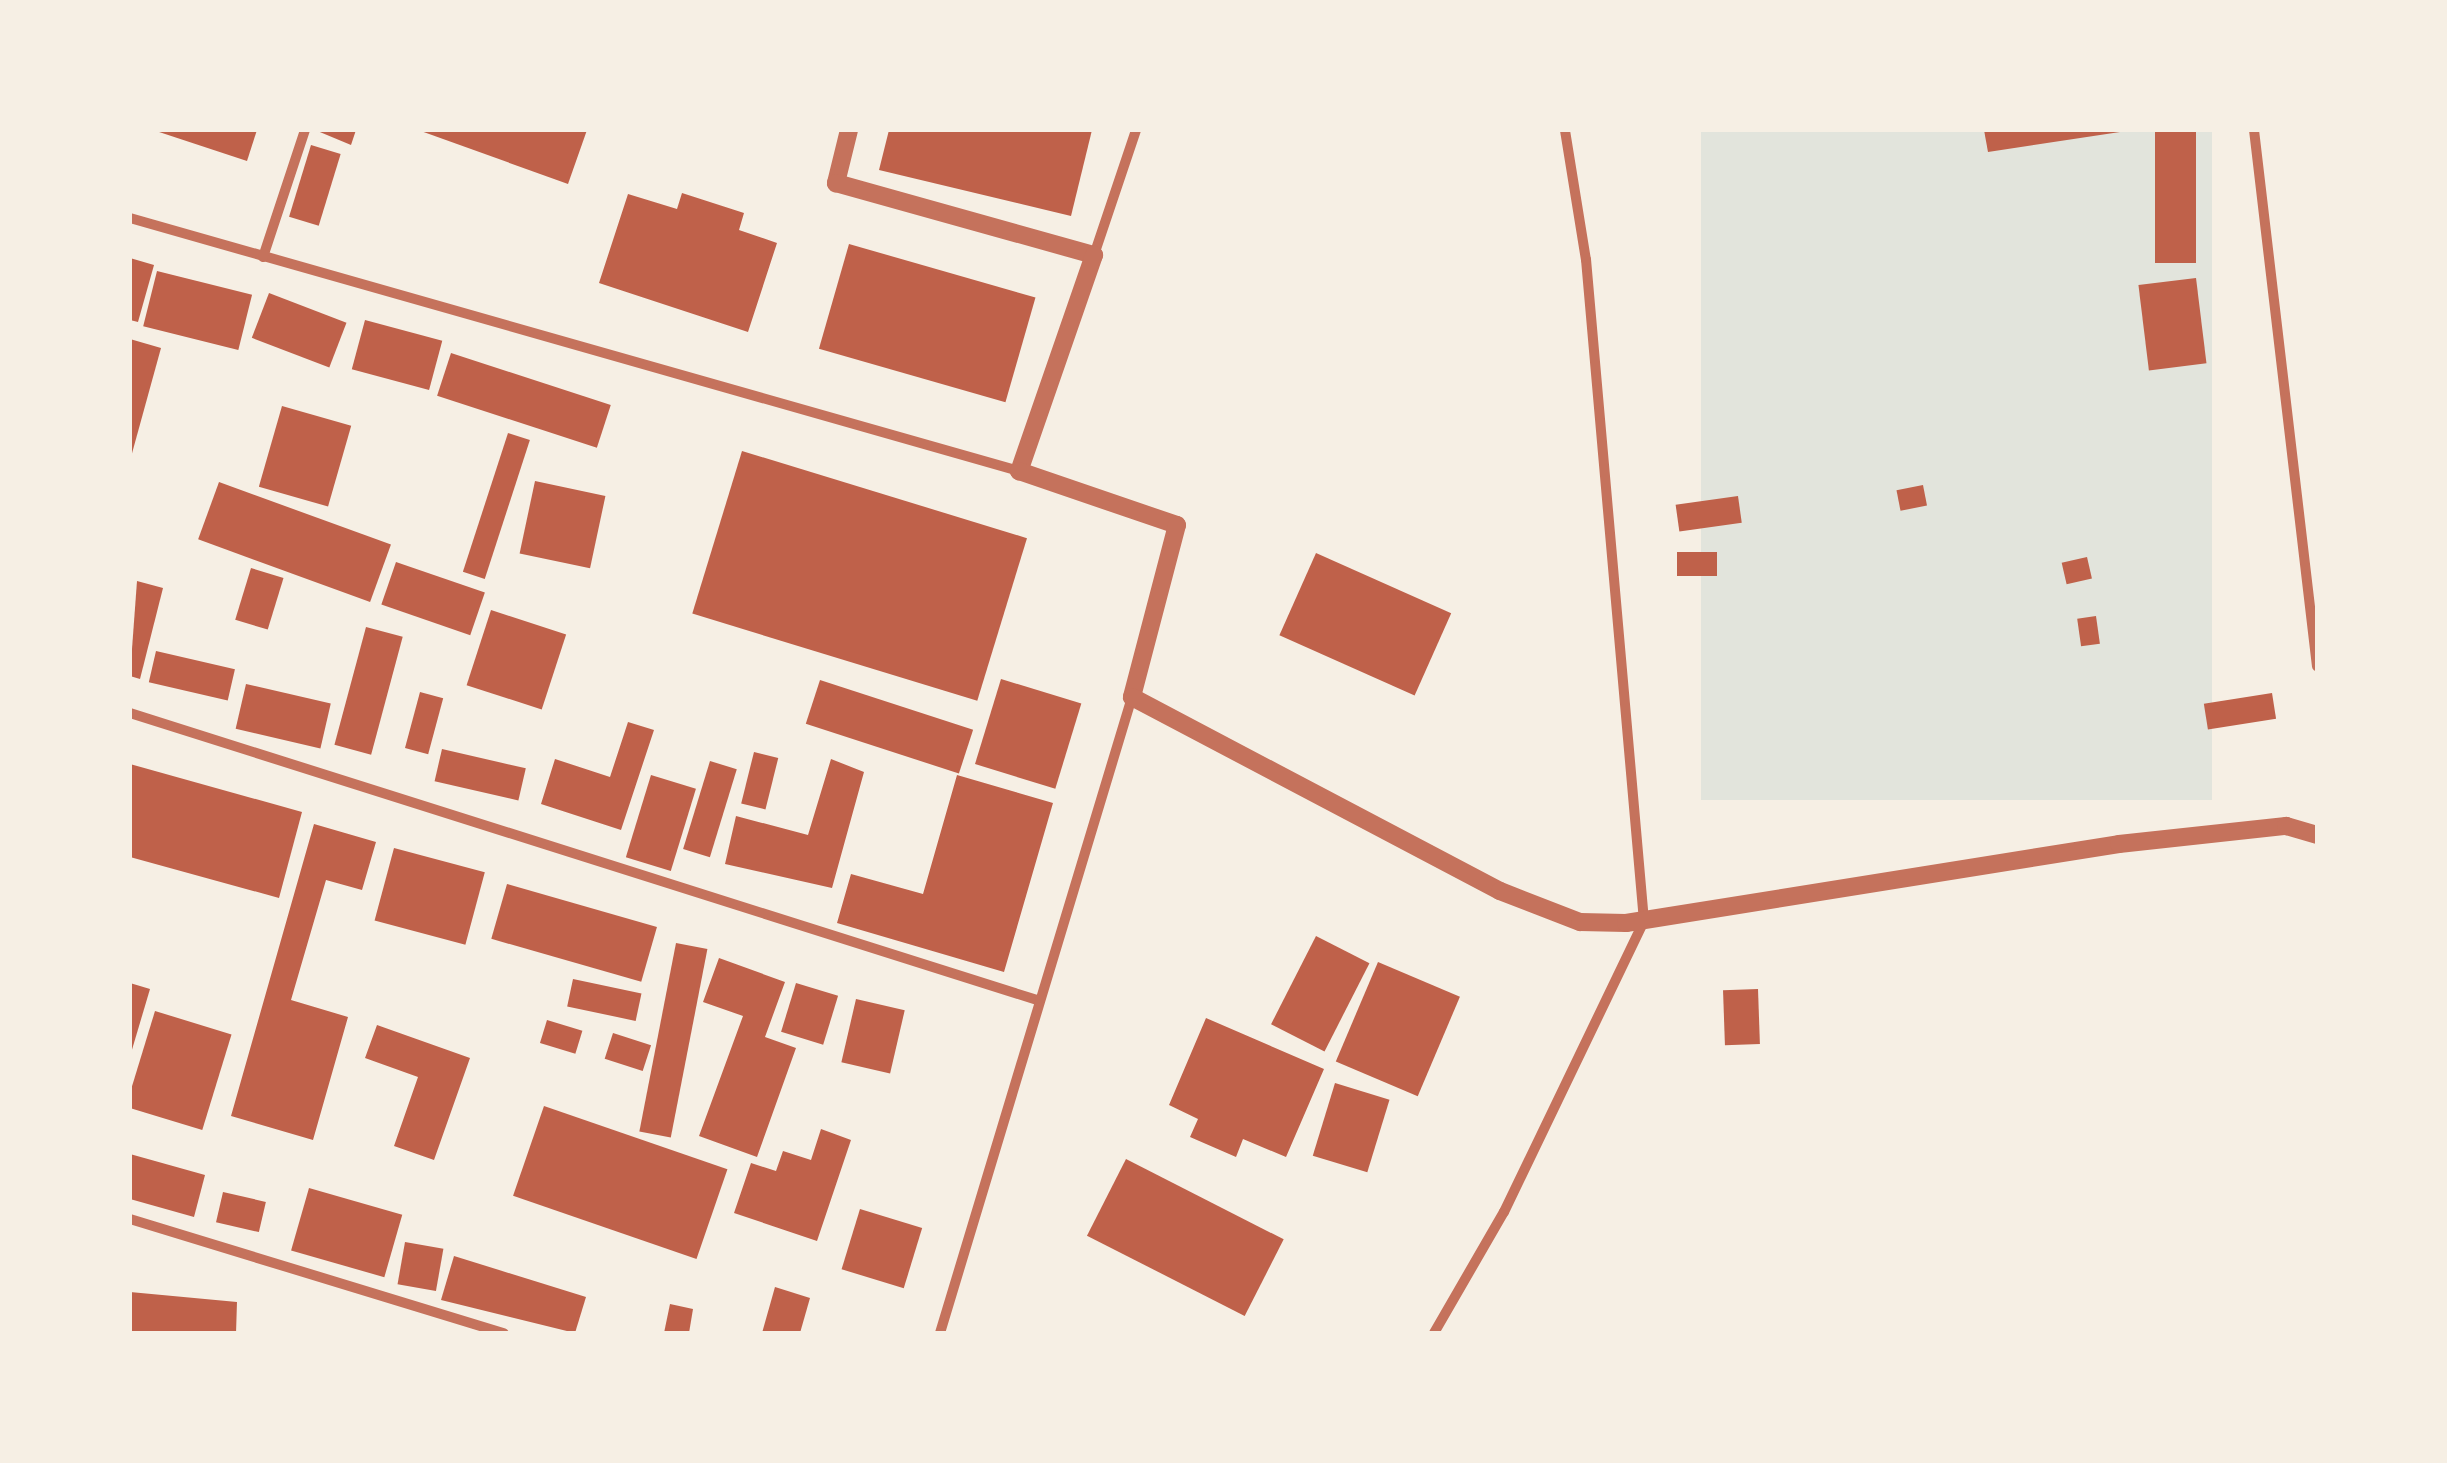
<!DOCTYPE html>
<html>
<head>
<meta charset="utf-8">
<style>
  body { margin:0 }
  #map { position:relative; width:2447px; height:1463px; overflow:hidden; background:#f6efe4; font-family:"DejaVu Sans",sans-serif }
  div>[style] { position:absolute }
  .green>* { inset:0; background:#e2e4dc; transform-origin:0 0 }
  .building>* { inset:0; background:#bf614a; transform-origin:0 0 }
  .minor>* { height:10px; margin:-5px; padding:0 5px; transform-origin:5px; border-radius:5px; background:#c5725c }
  .tertiary>* { height:18px; margin:-9px; padding:0 9px; transform-origin:9px; border-radius:9px; background:#c5725c }
  span { translate:-50% -50%; white-space:nowrap; text-align:center; line-height:1.15; -webkit-text-stroke:10px #f6efe4; paint-order:stroke }
  .frame { position:absolute; inset:0; border:132px solid #f6efe4; pointer-events:none }
</style>
</head>
<body>
<div id="map">
  <div class="green">
    <i style="left:1701px;top:130px;width:511px;height:670px"></i>
  </div>
  <div class="building">
    <i style="clip-path:polygon(153px 130px,257px 130px,247px 161px)"></i>
    <i style="clip-path:polygon(315px 130px,356px 130px,351px 145px)"></i>
    <i style="clip-path:polygon(418px 130px,587px 130px,568px 184px)"></i>
    <i style="clip-path:polygon(889px 130px,1092px 130px,1071px 216px,879px 170px)"></i>
    <i style="clip-path:polygon(1984px 130px,2120px 130px,2120px 132px,1988px 152px)"></i>
    <i style="left:2155px;top:130px;width:41px;height:133px"></i>
    <i style="left:311px;top:145px;width:31px;height:75px;rotate:17deg"></i>
    <i style="clip-path:polygon(682px 193px,744px 213px,739px 230px,777px 243px,748px 332px,599px 283px,628px 194px,677px 209px)"></i>
    <i style="left:849px;top:244px;width:194px;height:109px;rotate:16deg"></i>
    <i style="clip-path:polygon(130px 258px,154px 265px,138px 322px,130px 320px)"></i>
    <i style="left:157px;top:271px;width:98px;height:57px;rotate:14deg"></i>
    <i style="left:2196px;top:278px;width:86px;height:58px;rotate:83deg"></i>
    <i style="left:269px;top:293px;width:83px;height:48px;rotate:21deg"></i>
    <i style="left:365px;top:320px;width:80px;height:51px;rotate:15deg"></i>
    <i style="clip-path:polygon(130px 339px,161px 348px,131px 457px,130px 457px)"></i>
    <i style="left:451px;top:353px;width:168px;height:45px;rotate:18deg"></i>
    <i style="left:282px;top:406px;width:72px;height:84px;rotate:16deg"></i>
    <i style="left:508px;top:433px;width:23px;height:146px;rotate:18deg"></i>
    <i style="left:742px;top:451px;width:298px;height:170px;rotate:17deg"></i>
    <i style="left:535px;top:481px;width:72px;height:74px;rotate:12deg"></i>
    <i style="left:219px;top:482px;width:183px;height:61px;rotate:20deg"></i>
    <i style="left:1923px;top:485px;width:21px;height:27px;rotate:79deg"></i>
    <i style="left:1738px;top:496px;width:27px;height:63px;rotate:82deg"></i>
    <i style="left:1677px;top:552px;width:40px;height:24px"></i>
    <i style="left:1316px;top:553px;width:148px;height:90px;rotate:24deg"></i>
    <i style="left:2087px;top:557px;width:22px;height:26px;rotate:77deg"></i>
    <i style="left:396px;top:562px;width:94px;height:45px;rotate:19deg"></i>
    <i style="left:251px;top:568px;width:34px;height:54px;rotate:17deg"></i>
    <i style="clip-path:polygon(137px 581px,163px 588px,140px 679px,130px 676px)"></i>
    <i style="left:491px;top:610px;width:79px;height:79px;rotate:18deg"></i>
    <i style="left:2096px;top:616px;width:28px;height:19px;rotate:82deg"></i>
    <i style="left:366px;top:627px;width:38px;height:122px;rotate:15deg"></i>
    <i style="left:156px;top:651px;width:81px;height:32px;rotate:13deg"></i>
    <i style="left:1001px;top:679px;width:84px;height:89px;rotate:17deg"></i>
    <i style="left:820px;top:680px;width:161px;height:46px;rotate:18deg"></i>
    <i style="left:246px;top:684px;width:87px;height:46px;rotate:13deg"></i>
    <i style="left:420px;top:692px;width:24px;height:58px;rotate:15deg"></i>
    <i style="left:2272px;top:693px;width:26px;height:69px;rotate:81deg"></i>
    <i style="clip-path:polygon(628px 722px,654px 730px,621px 830px,541px 804px,555px 759px,610px 777px)"></i>
    <i style="left:442px;top:749px;width:86px;height:33px;rotate:13deg"></i>
    <i style="left:754px;top:752px;width:25px;height:53px;rotate:14deg"></i>
    <i style="clip-path:polygon(831px 759px,864px 772px,832px 888px,725px 864px,736px 816px,808px 835px)"></i>
    <i style="left:710px;top:761px;width:28px;height:92px;rotate:17deg"></i>
    <i style="clip-path:polygon(130px 764px,302px 812px,279px 898px,130px 857px)"></i>
    <i style="left:651px;top:775px;width:47px;height:86px;rotate:17deg"></i>
    <i style="clip-path:polygon(957px 775px,1053px 803px,1004px 972px,837px 923px,851px 874px,923px 894px)"></i>
    <i style="clip-path:polygon(314px 824px,376px 842px,362px 890px,326px 880px,291px 1000px,348px 1017px,313px 1140px,231px 1116px)"></i>
    <i style="left:394px;top:848px;width:94px;height:75px;rotate:15deg"></i>
    <i style="left:507px;top:884px;width:156px;height:57px;rotate:16deg"></i>
    <i style="left:1316px;top:936px;width:60px;height:99px;rotate:27deg"></i>
    <i style="left:676px;top:943px;width:32px;height:192px;rotate:11deg"></i>
    <i style="clip-path:polygon(719px 958px,785px 982px,765px 1037px,796px 1048px,757px 1157px,699px 1136px,743px 1016px,703px 1002px)"></i>
    <i style="left:1378px;top:962px;width:89px;height:108px;rotate:23deg"></i>
    <i style="left:573px;top:979px;width:70px;height:28px;rotate:12deg"></i>
    <i style="clip-path:polygon(130px 983px,150px 989px,131px 1053px,130px 1053px)"></i>
    <i style="left:796px;top:983px;width:44px;height:51px;rotate:17deg"></i>
    <i style="left:1758px;top:989px;width:55px;height:35px;rotate:88deg"></i>
    <i style="left:856px;top:999px;width:50px;height:65px;rotate:13deg"></i>
    <i style="left:155px;top:1011px;width:80px;height:100px;rotate:17deg"></i>
    <i style="clip-path:polygon(1206px 1018px,1324px 1069px,1286px 1157px,1243px 1139px,1236px 1157px,1190px 1137px,1198px 1119px,1169px 1105px)"></i>
    <i style="left:547px;top:1020px;width:37px;height:24px;rotate:17deg"></i>
    <i style="clip-path:polygon(377px 1025px,470px 1058px,434px 1160px,394px 1146px,418px 1077px,365px 1058px)"></i>
    <i style="left:613px;top:1033px;width:40px;height:27px;rotate:18deg"></i>
    <i style="left:1335px;top:1083px;width:57px;height:76px;rotate:17deg"></i>
    <i style="left:544px;top:1106px;width:194px;height:95px;rotate:19deg"></i>
    <i style="clip-path:polygon(821px 1129px,851px 1140px,817px 1241px,734px 1213px,751px 1163px,776px 1171px,783px 1151px,811px 1160px)"></i>
    <i style="clip-path:polygon(130px 1154px,205px 1175px,194px 1217px,130px 1199px)"></i>
    <i style="left:1126px;top:1159px;width:177px;height:86px;rotate:27deg"></i>
    <i style="left:309px;top:1188px;width:97px;height:65px;rotate:16deg"></i>
    <i style="left:223px;top:1192px;width:44px;height:31px;rotate:13deg"></i>
    <i style="left:860px;top:1209px;width:65px;height:63px;rotate:17deg"></i>
    <i style="left:405px;top:1242px;width:39px;height:43px;rotate:10deg"></i>
    <i style="clip-path:polygon(454px 1256px,586px 1297px,575px 1333px,441px 1300px)"></i>
    <i style="clip-path:polygon(775px 1287px,810px 1298px,800px 1333px,762px 1333px)"></i>
    <i style="clip-path:polygon(130px 1292px,237px 1302px,236px 1333px,130px 1333px)"></i>
    <i style="clip-path:polygon(670px 1304px,693px 1309px,689px 1333px,664px 1333px)"></i>
  </div>
  <div class="minor">
    <i style="left:2254px;top:130px;width:540px;rotate:83.3deg"></i>
    <i style="left:130px;top:218px;width:924px;rotate:15.89deg"></i>
    <i style="left:1094px;top:255px;width:132px;rotate:-71.4deg"></i>
    <i style="left:263px;top:257px;width:134px;rotate:-71.7deg"></i>
    <i style="left:130px;top:713px;width:954px;rotate:17.56deg"></i>
    <i style="left:130px;top:1219px;width:391px;rotate:17deg"></i>
    <i style="left:940px;top:1333px;width:664px;rotate:-73.2deg"></i>
    <i style="left:1434px;top:1333px;width:140px;rotate:-60deg"></i>
    <i style="left:1504px;top:1212px;width:323px;rotate:-64.3deg"></i>
    <i style="left:1644px;top:921px;width:664px;rotate:-95.01deg"></i>
    <i style="left:1586px;top:260px;width:132px;rotate:-99.2deg"></i>
  </div>
  <div class="tertiary">
    <i style="left:849px;top:130px;width:55px;rotate:103.8deg"></i>
    <i style="left:836px;top:183px;width:268px;rotate:15.6deg"></i>
    <i style="left:1094px;top:255px;width:229px;rotate:109.1deg"></i>
    <i style="left:1019px;top:471px;width:167px;rotate:18.9deg"></i>
    <i style="left:1177px;top:525px;width:178px;rotate:104.7deg"></i>
    <i style="left:1132px;top:697px;width:416px;rotate:27.8deg"></i>
    <i style="left:1500px;top:891px;width:86px;rotate:21.2deg"></i>
    <i style="left:1580px;top:922px;width:46px;rotate:1.2deg"></i>
    <i style="left:1626px;top:923px;width:499px;rotate:-9.1deg"></i>
    <i style="left:2119px;top:844px;width:168px;rotate:-6.2deg"></i>
    <i style="left:2286px;top:826px;width:32px;rotate:16deg"></i>
  </div>
  <div class="frame"></div>
</div>
</body>
</html>
